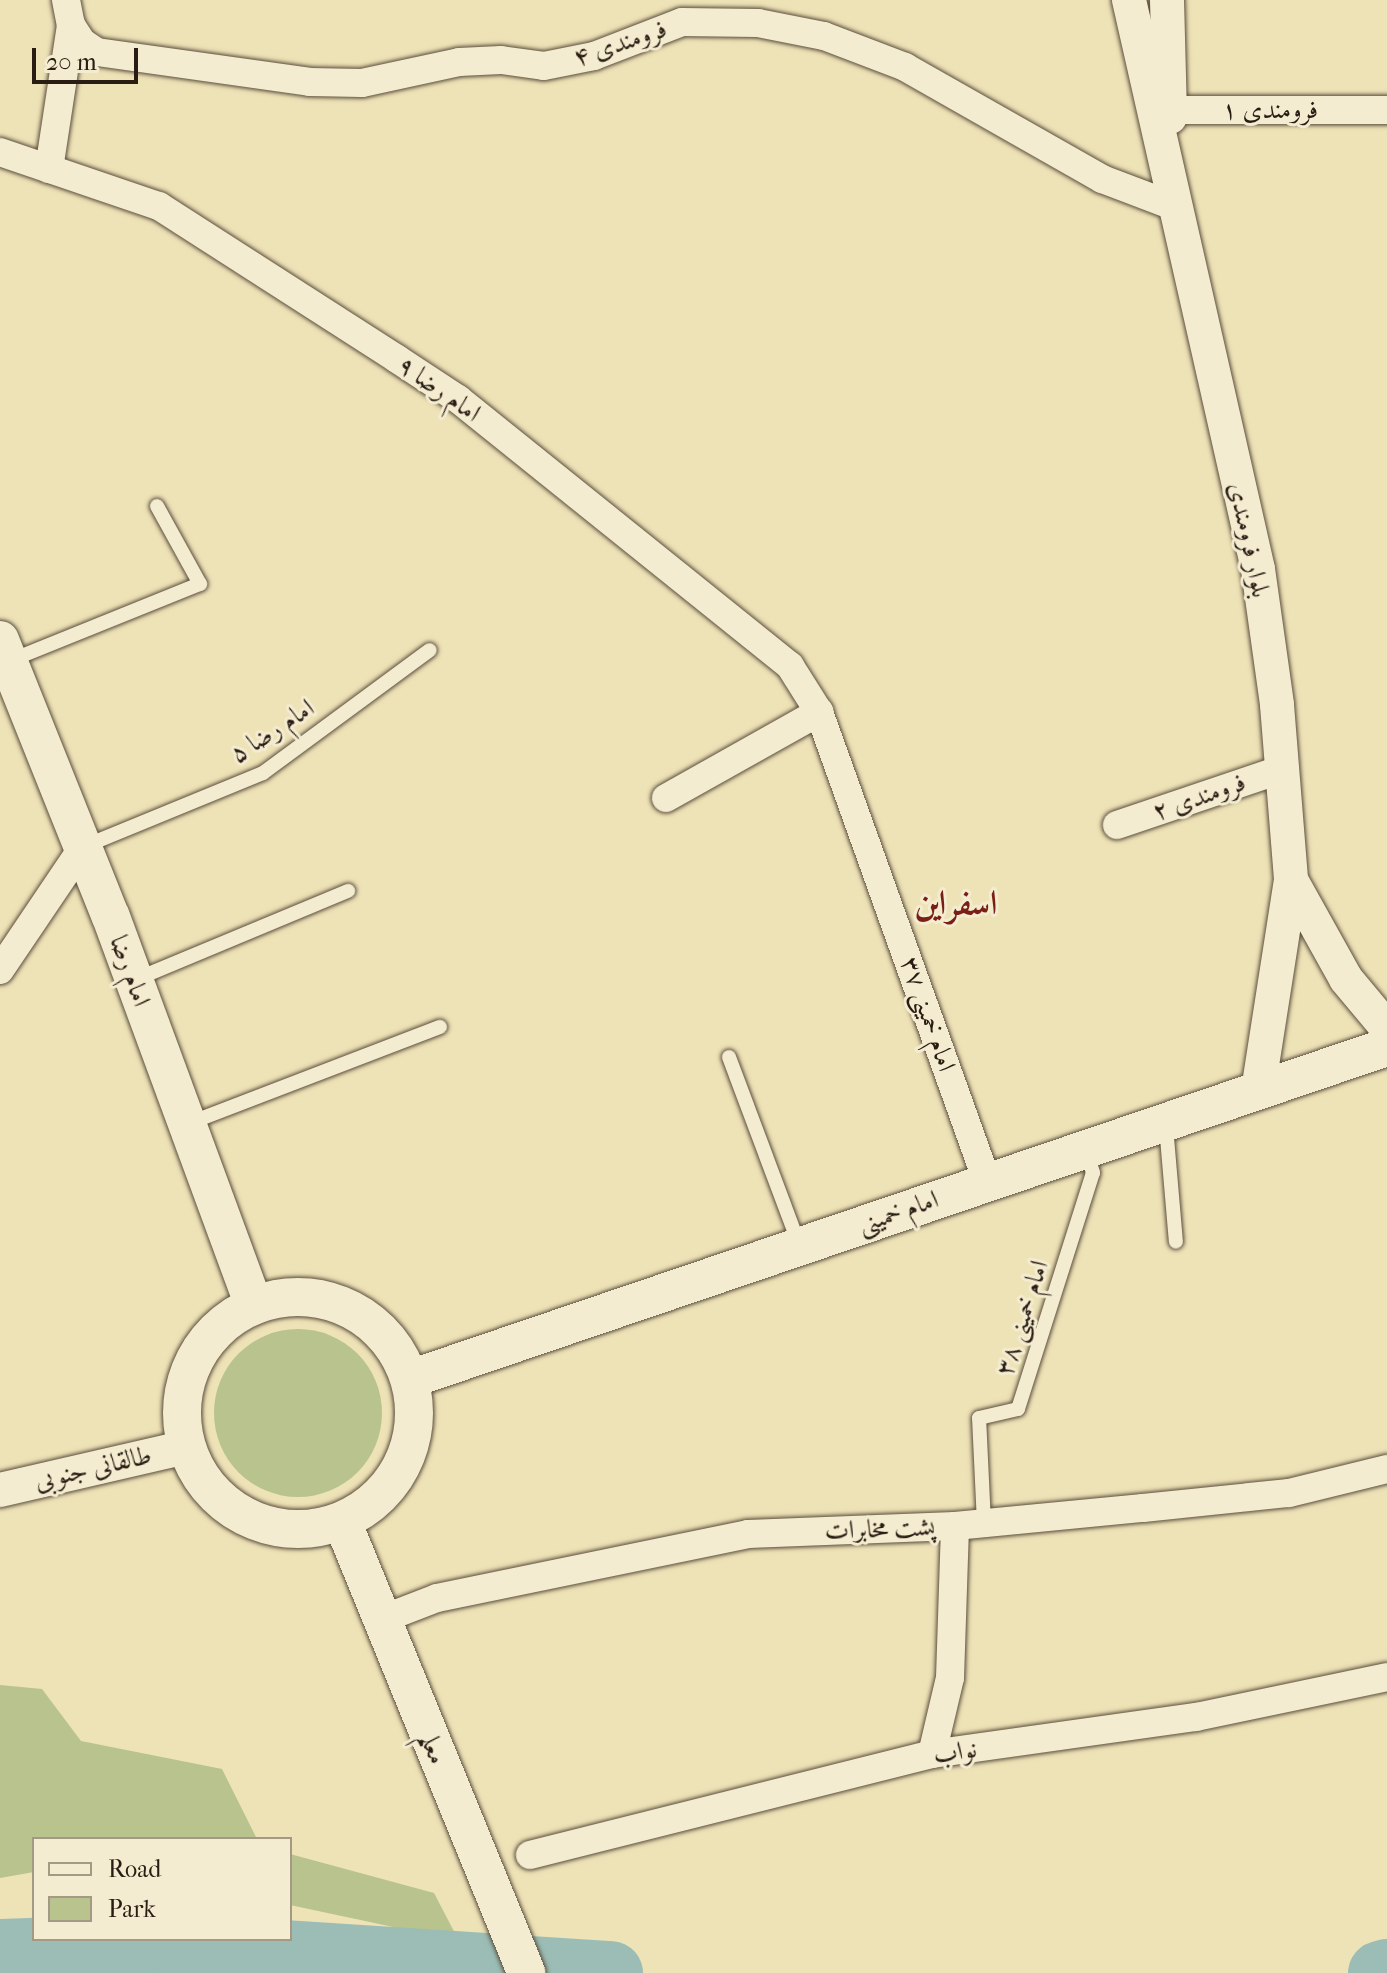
<!DOCTYPE html>
<html>
<head>
<meta charset="utf-8">
<style>
  body { margin:0 }
  #map { position:relative; width:1387px; height:1973px; overflow:hidden; background:#eee2b7; font-family:"IM FELL French Canon",Amiri,serif }
  div>[style] { position:absolute }
  .green>* { inset:0; background:#b9c38e }
  .round { border-radius:50% }
  .river>* { height:64px; margin:-32px; padding:0 32px; transform-origin:32px; border-radius:32px; background:#9bbdb5 }
  .roads { filter:drop-shadow(0 0 2px #5a4e3c) drop-shadow(0 0 2px #5a4e3c) }
  .service>* { height:14px; margin:-7px; padding:0 7px; transform-origin:7px; border-radius:7px; background:#f4ecd0 }
  .minor>* { height:28px; margin:-14px; padding:0 14px; transform-origin:14px; border-radius:14px; background:#f4ecd0 }
  .tertiary>* { height:34px; margin:-17px; padding:0 17px; transform-origin:17px; border-radius:17px; background:#f4ecd0 }
  .secondary>* { height:38px; margin:-19px; padding:0 19px; transform-origin:19px; border-radius:19px; background:#f4ecd0 }
  .secondary>.ring { margin:-19px; padding:0; box-sizing:content-box; background:none; border:38px solid #f4ecd0; border-radius:50% }
  span { translate:-50% -50%; white-space:nowrap; text-align:center; line-height:1.15; -webkit-text-stroke:6px #f4ecd0; paint-order:stroke }
  .street-label { font-size:26px; color:#291c13 }
  .district-label { font-size:34px; color:#7a1f14; font-weight:700 }
  .legend { position:absolute; left:32px; top:1837px; width:260px; height:104px; box-sizing:border-box; background:#f4ecd0; border:2px solid #a39984; margin:0; padding:10px 14px; list-style:none; font-size:24px; color:#291c13 }
  .legend li { display:flex; align-items:center; gap:16px; height:40px }
  .legend b { width:40px; border:2px solid #a39984 }
  .scale { position:absolute; left:32px; top:48px; width:106px; height:36px; box-sizing:border-box; border:4px solid #291c13; border-top:0; padding-left:10px; font-size:24px; line-height:28px; white-space:nowrap; color:#291c13; -webkit-text-stroke:6px #f4ecd0; paint-order:stroke }
</style>
</head>
<body>
<div id="map">
  <div class="green">
    <i class="round" style="left:214px;top:1329px;width:168px;height:168px"></i>
    <i style="clip-path:polygon(0 1685px,42px 1689px,81px 1741px,222px 1769px,257px 1839px,34px 1839px,34px 1872px,0 1878px)"></i>
    <i style="clip-path:polygon(290px 1854px,434px 1893px,459px 1941px,290px 1905px)"></i>
  </div>
  <div class="river">
    <i style="left:0;top:1951px;width:175px;rotate:-2deg"></i>
    <i style="left:175px;top:1945px;width:437px;rotate:3.7deg"></i>
    <i style="left:1380px;top:1973px;width:7px;rotate:-16deg"></i>
  </div>
  <div class="roads">
    <div class="service">
      <i style="left:9px;top:661px;width:206px;rotate:-22deg"></i>
      <i style="left:200px;top:584px;width:89px;rotate:-118.9deg"></i>
      <i style="left:85px;top:846px;width:192px;rotate:-22.3deg"></i>
      <i style="left:263px;top:773px;width:207px;rotate:-36.4deg"></i>
      <i style="left:134px;top:980px;width:232px;rotate:-22.6deg"></i>
      <i style="left:729px;top:1057px;width:200px;rotate:69.5deg"></i>
      <i style="left:187px;top:1124px;width:271px;rotate:-21deg"></i>
      <i style="left:1166px;top:1126px;width:116px;rotate:85.1deg"></i>
      <i style="left:984px;top:1523px;width:105px;rotate:-92.7deg"></i>
      <i style="left:979px;top:1418px;width:40px;rotate:-13deg"></i>
      <i style="left:1018px;top:1409px;width:248px;rotate:-72.4deg"></i>
      <i style="left:1093px;top:1173px;width:25px;rotate:-106deg"></i>
    </div>
    <div class="minor">
      <i style="left:66px;top:0;width:25px;rotate:79deg"></i>
      <i style="left:71px;top:25px;width:20px;rotate:57deg"></i>
      <i style="left:82px;top:42px;width:18px;rotate:34deg"></i>
      <i style="left:97px;top:52px;width:215px;rotate:8deg"></i>
      <i style="left:310px;top:82px;width:52px;rotate:1.1deg"></i>
      <i style="left:362px;top:83px;width:99px;rotate:-12.2deg"></i>
      <i style="left:459px;top:62px;width:42px;rotate:-2.7deg"></i>
      <i style="left:501px;top:60px;width:43px;rotate:7.9deg"></i>
      <i style="left:544px;top:66px;width:51px;rotate:-11.3deg"></i>
      <i style="left:594px;top:56px;width:94px;rotate:-21.1deg"></i>
      <i style="left:682px;top:22px;width:76px;rotate:0.8deg"></i>
      <i style="left:758px;top:23px;width:67px;rotate:11.1deg"></i>
      <i style="left:824px;top:36px;width:87px;rotate:20.9deg"></i>
      <i style="left:905px;top:67px;width:227px;rotate:29.6deg"></i>
      <i style="left:1102px;top:179px;width:76px;rotate:20.8deg"></i>
      <i style="left:1153px;top:110px;width:234px"></i>
      <i style="left:0;top:152px;width:168px;rotate:18.8deg"></i>
      <i style="left:159px;top:206px;width:283px;rotate:32.7deg"></i>
      <i style="left:397px;top:359px;width:73px;rotate:33.3deg"></i>
      <i style="left:458px;top:399px;width:426px;rotate:38.8deg"></i>
      <i style="left:790px;top:666px;width:54px;rotate:57.8deg"></i>
      <i style="left:819px;top:712px;width:498px;rotate:70.3deg"></i>
      <i style="left:49px;top:169px;width:146px;rotate:-81.3deg"></i>
      <i style="left:666px;top:798px;width:176px;rotate:-29.3deg"></i>
      <i style="left:1117px;top:825px;width:174px;rotate:-18.7deg"></i>
      <i style="left:0;top:970px;width:148px;rotate:-56deg"></i>
      <i style="left:380px;top:1620px;width:61px;rotate:-21.1deg"></i>
      <i style="left:437px;top:1598px;width:318px;rotate:-11.6deg"></i>
      <i style="left:748px;top:1534px;width:207px;rotate:-2.2deg"></i>
      <i style="left:955px;top:1526px;width:189px;rotate:-5.5deg"></i>
      <i style="left:1143px;top:1508px;width:147px;rotate:-5.9deg"></i>
      <i style="left:1289px;top:1493px;width:101px;rotate:-13.8deg"></i>
      <i style="left:932px;top:1754px;width:78px;rotate:-76.7deg"></i>
      <i style="left:950px;top:1678px;width:152px;rotate:-88.1deg"></i>
      <i style="left:530px;top:1855px;width:414px;rotate:-14.1deg"></i>
      <i style="left:932px;top:1754px;width:267px;rotate:-8deg"></i>
      <i style="left:1196px;top:1717px;width:195px;rotate:-11.8deg"></i>
    </div>
    <div class="tertiary">
      <i style="left:1129px;top:0;width:583px;rotate:77.23deg"></i>
      <i style="left:1258px;top:569px;width:137px;rotate:82deg"></i>
      <i style="left:1277px;top:705px;width:176px;rotate:85.4deg"></i>
      <i style="left:1291px;top:880px;width:213px;rotate:98.9deg"></i>
      <i style="left:1167px;top:0;width:117px;rotate:88.5deg"></i>
      <i style="left:1291px;top:880px;width:113px;rotate:60.9deg"></i>
      <i style="left:1346px;top:979px;width:64px;rotate:50.1deg"></i>
      <i style="left:0;top:1490px;width:191px;rotate:-13deg"></i>
    </div>
    <div class="secondary">
      <i style="left:0;top:640px;width:298px;rotate:68.2deg"></i>
      <i style="left:111px;top:917px;width:414px;rotate:69.8deg"></i>
      <i class="ring" style="left:182px;top:1297px;width:194px;height:194px"></i>
      <i style="left:410px;top:1379px;width:1032px;rotate:-18.77deg"></i>
      <i style="left:342px;top:1521px;width:488px;rotate:67.8deg"></i>
    </div>
  </div>
  <div class="street-label">
    <span style="left:620px;top:43px;rotate:-18deg">فرومندی ۴</span>
    <span style="left:1270px;top:110px">فرومندی ۱</span>
    <span style="left:439px;top:389px;rotate:35deg">امام رضا ۹</span>
    <span style="left:1249px;top:540px;rotate:78deg">بلوار فرومندی</span>
    <span style="left:272px;top:731px;rotate:-33deg">امام رضا ۵</span>
    <span style="left:1199px;top:797px;rotate:-19deg">فرومندی ۲</span>
    <span style="left:130px;top:971px;rotate:70deg">امام رضا</span>
    <span style="left:928px;top:1014px;rotate:71deg">امام خمینی ۳۷</span>
    <span style="left:898px;top:1212px;rotate:-19deg">امام خمینی</span>
    <span style="left:1022px;top:1318px;rotate:-72deg">امام خمینی ۳۸</span>
    <span style="left:93px;top:1468px;rotate:-13deg">طالقانی جنوبی</span>
    <span style="left:880px;top:1529px;rotate:-2deg">پشت مخابرات</span>
    <span style="left:433px;top:1748px;rotate:68deg">معلم</span>
    <span style="left:955px;top:1752px;rotate:-9deg">نواب</span>
  </div>
  <div class="district-label">
    <span style="left:956px;top:904px">اسفراین</span>
  </div>
  <ul class="legend">
  <li><b style="height:10px;background:#f4ecd0"></b>Road</li>
  <li><b style="height:22px;background:#b9c38e"></b>Park</li>
  </ul>
  <div class="scale">20 m</div>
</div>
</body>
</html>
